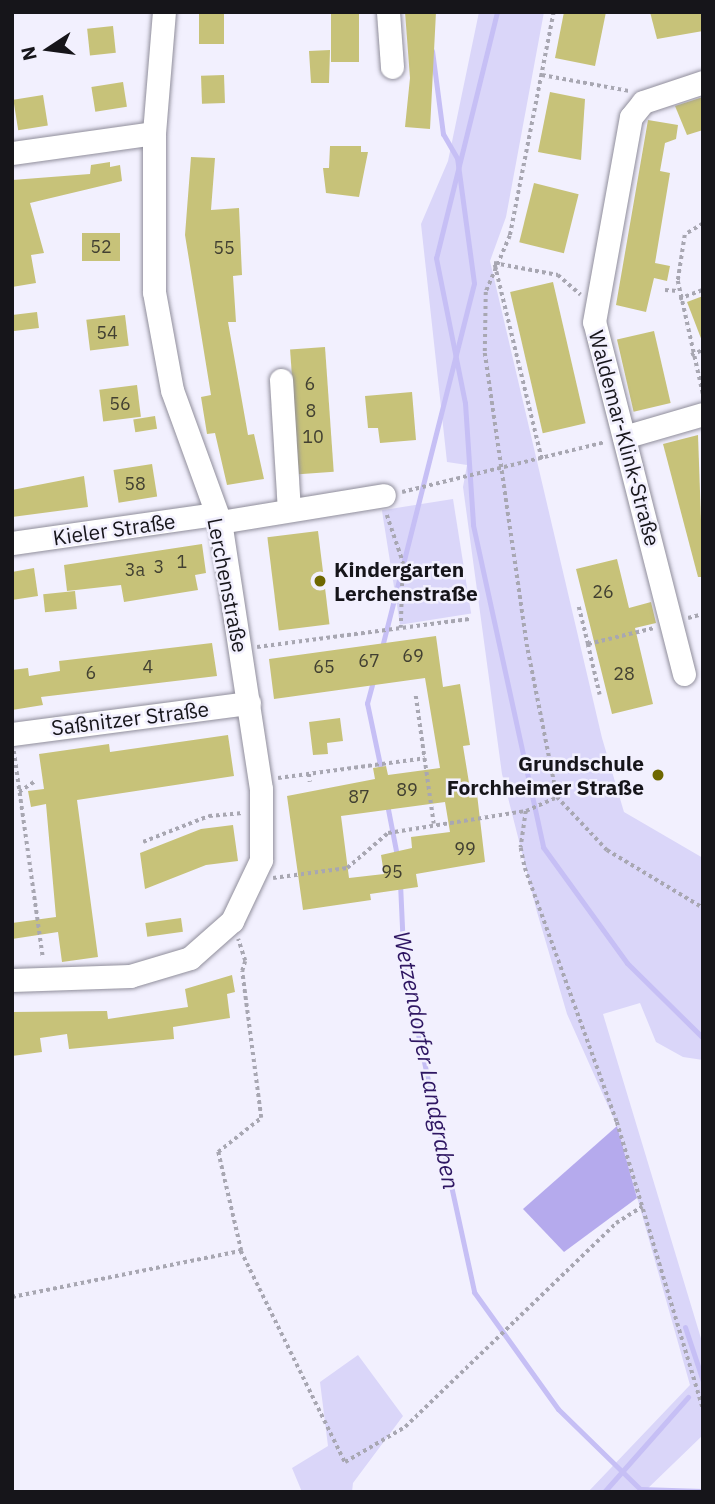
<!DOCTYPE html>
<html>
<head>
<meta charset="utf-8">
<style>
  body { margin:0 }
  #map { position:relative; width:715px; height:1504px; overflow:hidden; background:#f2f0fe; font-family:"IBM Plex Sans",sans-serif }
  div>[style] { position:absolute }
  .green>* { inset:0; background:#dad6f9; transform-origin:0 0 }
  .forest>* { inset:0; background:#b5aaed }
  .stream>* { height:5px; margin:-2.5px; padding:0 2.5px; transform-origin:2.5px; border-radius:2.5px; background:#c6bff5 }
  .building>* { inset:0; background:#c7c279; transform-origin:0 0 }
  .path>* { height:3.5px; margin-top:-1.75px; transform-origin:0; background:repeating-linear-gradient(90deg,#a8a7b2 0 3.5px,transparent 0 7px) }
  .roads { filter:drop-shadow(0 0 2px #908e9b) drop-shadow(0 0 2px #908e9b) }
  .minor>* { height:23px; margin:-11.5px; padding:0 11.5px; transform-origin:11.5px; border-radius:11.5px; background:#fff }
  .dots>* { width:19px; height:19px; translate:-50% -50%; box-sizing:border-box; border:4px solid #f2f0fe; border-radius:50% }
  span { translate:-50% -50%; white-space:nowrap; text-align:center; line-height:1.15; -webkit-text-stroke:5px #f2f0fe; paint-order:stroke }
  .number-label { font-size:18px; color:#424032 }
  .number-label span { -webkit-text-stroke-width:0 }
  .street-label { font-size:21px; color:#16151a }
  .poi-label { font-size:21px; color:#16151a; font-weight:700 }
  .left { translate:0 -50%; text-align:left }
  .right { translate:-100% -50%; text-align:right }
  .water-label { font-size:23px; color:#2e1662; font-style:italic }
  .frame { position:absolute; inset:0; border:14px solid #16151a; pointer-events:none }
  .north { position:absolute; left:14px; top:14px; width:70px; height:70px; -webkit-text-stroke:5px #f2f0fe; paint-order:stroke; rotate:257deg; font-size:19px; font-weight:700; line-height:28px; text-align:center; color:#16151a }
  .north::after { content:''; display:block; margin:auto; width:24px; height:32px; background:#16151a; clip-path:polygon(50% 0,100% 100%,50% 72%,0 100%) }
</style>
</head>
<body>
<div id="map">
  <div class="green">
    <i style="clip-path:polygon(479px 12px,544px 12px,506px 217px,490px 261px,602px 738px,624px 812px,703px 858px,703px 1060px,683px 1057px,656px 1042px,640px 1003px,603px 1014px,703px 1345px,703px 1435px,644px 1492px,588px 1492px,690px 1385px,617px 1126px,567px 1014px,537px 912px,502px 774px,463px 487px,467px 465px,447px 462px,421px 224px,448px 161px)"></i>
    <i style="left:453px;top:499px;width:116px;height:72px;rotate:81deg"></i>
    <i style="clip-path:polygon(358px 1355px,403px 1416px,353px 1483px,352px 1492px,302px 1492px,292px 1468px,328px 1446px,320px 1382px)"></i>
  </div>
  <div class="forest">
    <i style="clip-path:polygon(617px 1126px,637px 1198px,564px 1252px,523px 1209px)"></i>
  </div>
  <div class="stream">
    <i style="left:497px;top:12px;width:253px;rotate:103.9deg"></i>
    <i style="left:436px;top:258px;width:148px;rotate:78.7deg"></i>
    <i style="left:465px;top:403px;width:122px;rotate:86.2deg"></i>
    <i style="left:473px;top:525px;width:330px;rotate:77.7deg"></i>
    <i style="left:543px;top:847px;width:143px;rotate:54.1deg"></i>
    <i style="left:627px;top:963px;width:107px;rotate:44.6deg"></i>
    <i style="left:382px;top:647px;width:375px;rotate:-75.8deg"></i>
    <i style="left:474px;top:283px;width:126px;rotate:-97.7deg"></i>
    <i style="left:457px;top:158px;width:28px;rotate:-120deg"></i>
    <i style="left:443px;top:134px;width:84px;rotate:-97.5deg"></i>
    <i style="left:373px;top:681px;width:23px;rotate:105deg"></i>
    <i style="left:367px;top:703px;width:73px;rotate:78.1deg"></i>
    <i style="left:387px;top:804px;width:53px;rotate:79.1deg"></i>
    <i style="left:400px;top:883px;width:87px;rotate:87.4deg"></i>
    <i style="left:404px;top:970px;width:330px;rotate:77.7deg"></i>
    <i style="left:474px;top:1292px;width:144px;rotate:54.3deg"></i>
    <i style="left:558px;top:1409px;width:115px;rotate:44.3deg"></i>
    <i style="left:640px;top:1489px;width:63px;rotate:1.8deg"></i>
    <i style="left:685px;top:1327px;width:57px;rotate:71.6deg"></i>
    <i style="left:604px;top:1492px;width:127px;rotate:-48.5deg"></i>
  </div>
  <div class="building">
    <i style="left:199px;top:12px;width:25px;height:32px"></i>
    <i style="left:331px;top:12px;width:28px;height:50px"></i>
    <i style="clip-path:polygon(405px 12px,436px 12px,430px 129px,405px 127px,410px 78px)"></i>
    <i style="clip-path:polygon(564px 12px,606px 12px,595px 66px,555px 58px)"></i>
    <i style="clip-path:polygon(650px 12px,703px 12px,703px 31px,657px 39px)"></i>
    <i style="left:113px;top:26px;width:27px;height:26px;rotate:84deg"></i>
    <i style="clip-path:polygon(330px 50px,329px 83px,311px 83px,309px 51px)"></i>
    <i style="left:224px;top:75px;width:28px;height:23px;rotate:88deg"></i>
    <i style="left:123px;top:82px;width:25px;height:32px;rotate:81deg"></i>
    <i style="clip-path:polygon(550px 92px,585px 99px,581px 160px,538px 152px)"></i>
    <i style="left:43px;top:95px;width:31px;height:30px;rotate:81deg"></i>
    <i style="clip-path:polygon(703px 97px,703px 130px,687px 135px,675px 106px)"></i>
    <i style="clip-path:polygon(648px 120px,678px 125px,676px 139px,665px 143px,660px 171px,670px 173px,655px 263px,670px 266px,667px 281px,654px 278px,646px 312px,616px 305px)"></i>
    <i style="clip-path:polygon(330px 146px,361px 146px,361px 152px,368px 152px,359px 197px,326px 193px,323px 168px,329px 168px)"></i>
    <i style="clip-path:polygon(191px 157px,215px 158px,211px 210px,239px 208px,242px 275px,233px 276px,236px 322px,228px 322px,248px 435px,254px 434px,264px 479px,227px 485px,215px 433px,207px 434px,201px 397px,211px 395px,185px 235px)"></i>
    <i style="clip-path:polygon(110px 162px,110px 167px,120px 165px,122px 181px,30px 203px,44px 253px,31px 255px,36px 283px,12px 287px,12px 180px,90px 174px,91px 165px)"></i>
    <i style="left:534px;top:183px;width:46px;height:61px;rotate:14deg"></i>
    <i style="left:82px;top:233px;width:38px;height:28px"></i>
    <i style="left:553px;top:282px;width:145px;height:44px;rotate:77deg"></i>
    <i style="clip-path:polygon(703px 296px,703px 340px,702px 341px,687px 302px)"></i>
    <i style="left:37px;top:312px;width:16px;height:25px;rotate:83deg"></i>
    <i style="left:125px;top:315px;width:31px;height:39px;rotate:83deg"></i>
    <i style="left:654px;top:331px;width:74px;height:38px;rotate:77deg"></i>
    <i style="left:325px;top:347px;width:125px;height:35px;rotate:86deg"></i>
    <i style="left:137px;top:385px;width:32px;height:38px;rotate:83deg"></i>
    <i style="clip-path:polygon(412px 392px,416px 440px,380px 443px,378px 428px,368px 428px,365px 396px)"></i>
    <i style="left:155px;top:416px;width:13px;height:22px;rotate:81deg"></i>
    <i style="clip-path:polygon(698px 435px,703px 577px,698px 577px,663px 444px)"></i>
    <i style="left:152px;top:464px;width:33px;height:39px;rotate:81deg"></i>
    <i style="clip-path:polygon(84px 476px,88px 507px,12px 517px,12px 490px)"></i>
    <i style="left:318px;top:531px;width:94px;height:51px;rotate:83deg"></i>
    <i style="clip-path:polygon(202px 544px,206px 573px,195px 575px,198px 590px,124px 602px,121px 585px,67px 591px,64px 565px)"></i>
    <i style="clip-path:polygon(617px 559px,629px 608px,651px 602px,656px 623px,635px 628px,653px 704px,612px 714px,576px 569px)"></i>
    <i style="clip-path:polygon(34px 568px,38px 596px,12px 600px,12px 572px)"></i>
    <i style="left:75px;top:591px;width:18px;height:32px;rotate:84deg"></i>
    <i style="clip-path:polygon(evenodd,436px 636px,443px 687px,460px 684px,470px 745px,463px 746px,471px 795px,477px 794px,485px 862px,416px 874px,418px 887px,370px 894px,371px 900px,303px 910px,287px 796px,375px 779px,373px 768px,386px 766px,388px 775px,440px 768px,425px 678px,274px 699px,269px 659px,436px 636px,445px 802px,450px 832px,411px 837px,412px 848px,381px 855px,384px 874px,349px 878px,341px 816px,445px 802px)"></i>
    <i style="clip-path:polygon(212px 643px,217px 676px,41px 697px,43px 705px,12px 710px,12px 670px,28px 668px,29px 676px,60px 671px,59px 661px)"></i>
    <i style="clip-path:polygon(340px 718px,343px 741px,327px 743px,328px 754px,313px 755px,309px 722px)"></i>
    <i style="clip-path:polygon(228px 735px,234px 776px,77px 800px,98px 957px,62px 962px,58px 932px,12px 939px,12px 923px,56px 917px,46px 804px,31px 807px,28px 791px,44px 789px,39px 754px,109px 744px,110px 752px)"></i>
    <i style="clip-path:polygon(233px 825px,238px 861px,206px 865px,145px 889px,140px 853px,201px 829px)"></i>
    <i style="left:181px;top:918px;width:14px;height:36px;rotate:82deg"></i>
    <i style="clip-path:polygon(232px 975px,235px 992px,227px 994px,230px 1018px,173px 1027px,174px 1039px,69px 1049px,67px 1034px,40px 1038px,42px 1052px,12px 1056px,12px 1012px,107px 1011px,108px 1019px,188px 1007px,185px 989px)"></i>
  </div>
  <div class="path">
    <i style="left:554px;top:12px;width:228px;rotate:101.1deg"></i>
    <i style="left:510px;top:236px;width:61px;rotate:113.2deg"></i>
    <i style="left:486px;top:292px;width:61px;rotate:90.9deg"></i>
    <i style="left:485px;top:353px;width:300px;rotate:81.8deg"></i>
    <i style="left:528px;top:650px;width:150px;rotate:78.8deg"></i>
    <i style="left:557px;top:797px;width:73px;rotate:46.7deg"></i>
    <i style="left:607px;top:850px;width:112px;rotate:31.1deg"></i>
    <i style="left:542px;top:75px;width:88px;rotate:10.4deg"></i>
    <i style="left:703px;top:224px;width:21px;rotate:149deg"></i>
    <i style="left:685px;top:235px;width:47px;rotate:98.7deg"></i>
    <i style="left:678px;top:281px;width:116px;rotate:77.5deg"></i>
    <i style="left:494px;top:263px;width:65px;rotate:10.6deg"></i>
    <i style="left:558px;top:275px;width:30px;rotate:41deg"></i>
    <i style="left:495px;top:265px;width:200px;rotate:76.4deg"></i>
    <i style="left:665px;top:290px;width:13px;rotate:4deg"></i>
    <i style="left:679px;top:299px;width:26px;rotate:-21deg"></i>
    <i style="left:691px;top:355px;width:13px;rotate:-23deg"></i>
    <i style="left:402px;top:492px;width:209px;rotate:-13.8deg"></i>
    <i style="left:387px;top:515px;width:50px;rotate:71.2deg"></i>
    <i style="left:403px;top:562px;width:66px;rotate:91.7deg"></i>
    <i style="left:579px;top:607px;width:38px;rotate:76deg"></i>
    <i style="left:588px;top:644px;width:68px;rotate:-13.6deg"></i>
    <i style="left:688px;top:618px;width:16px;rotate:-15deg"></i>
    <i style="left:588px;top:644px;width:52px;rotate:76.8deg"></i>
    <i style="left:257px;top:647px;width:214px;rotate:-7.5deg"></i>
    <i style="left:416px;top:696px;width:129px;rotate:82deg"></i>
    <i style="left:14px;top:751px;width:209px;rotate:82deg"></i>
    <i style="left:309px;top:774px;width:8px;rotate:83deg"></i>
    <i style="left:278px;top:778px;width:148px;rotate:-7.7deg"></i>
    <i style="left:19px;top:792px;width:18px;rotate:-34deg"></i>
    <i style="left:526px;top:811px;width:37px;rotate:98deg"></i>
    <i style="left:521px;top:848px;width:20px;rotate:79deg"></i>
    <i style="left:525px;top:868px;width:270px;rotate:70.1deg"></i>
    <i style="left:617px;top:1122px;width:300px;rotate:73.3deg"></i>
    <i style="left:143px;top:842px;width:71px;rotate:-21.5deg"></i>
    <i style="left:209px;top:816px;width:34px;rotate:-5deg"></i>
    <i style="left:273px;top:878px;width:75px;rotate:-7.7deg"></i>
    <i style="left:347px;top:868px;width:54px;rotate:-40.5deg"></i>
    <i style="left:388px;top:833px;width:140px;rotate:-9.1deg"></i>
    <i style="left:526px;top:811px;width:34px;rotate:-24deg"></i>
    <i style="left:241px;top:1251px;width:235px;rotate:63.8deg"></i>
    <i style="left:345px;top:1462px;width:69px;rotate:-30.3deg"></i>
    <i style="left:405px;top:1427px;width:293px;rotate:-44deg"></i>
    <i style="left:616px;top:1223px;width:31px;rotate:-32deg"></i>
    <i style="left:12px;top:1297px;width:234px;rotate:-11.4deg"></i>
    <i style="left:241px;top:1251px;width:102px;rotate:-103.1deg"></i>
    <i style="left:218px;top:1152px;width:55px;rotate:-38.3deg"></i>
    <i style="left:261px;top:1118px;width:148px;rotate:-97.4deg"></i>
    <i style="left:242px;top:971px;width:10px;rotate:-73deg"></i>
    <i style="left:245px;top:961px;width:23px;rotate:-108deg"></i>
  </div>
  <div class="roads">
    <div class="minor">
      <i style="left:388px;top:12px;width:55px;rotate:85.8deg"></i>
      <i style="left:12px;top:153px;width:143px;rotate:-8deg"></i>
      <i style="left:281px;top:380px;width:130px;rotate:86.5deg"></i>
      <i style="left:624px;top:437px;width:82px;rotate:-16.2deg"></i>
      <i style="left:220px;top:522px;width:166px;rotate:-9.3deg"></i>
      <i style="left:12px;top:543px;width:206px;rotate:-8.1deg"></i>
      <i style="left:684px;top:674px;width:363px;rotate:-104.3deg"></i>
      <i style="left:594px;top:322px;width:208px;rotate:-79.8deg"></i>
      <i style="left:631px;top:117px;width:19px;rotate:-51deg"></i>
      <i style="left:643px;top:102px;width:63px;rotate:-18.4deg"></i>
      <i style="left:12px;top:734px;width:239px;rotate:-7.5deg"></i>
      <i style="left:12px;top:980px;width:118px;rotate:-1.9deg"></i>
      <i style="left:130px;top:976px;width:63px;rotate:-16.7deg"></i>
      <i style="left:190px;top:958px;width:56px;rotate:-41.4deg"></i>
      <i style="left:232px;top:921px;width:68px;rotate:-64.6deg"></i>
      <i style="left:261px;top:860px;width:71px;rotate:-90deg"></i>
      <i style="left:261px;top:789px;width:270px;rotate:-98.7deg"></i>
      <i style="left:220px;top:522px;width:140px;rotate:-110deg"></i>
      <i style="left:172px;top:390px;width:100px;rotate:-100.4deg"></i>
      <i style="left:154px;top:292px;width:159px;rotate:-90deg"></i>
      <i style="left:154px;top:133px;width:121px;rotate:-85.3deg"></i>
    </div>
  </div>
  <div class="dots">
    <i style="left:320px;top:581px;background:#6e6700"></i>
    <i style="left:658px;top:775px;background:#6e6700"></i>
  </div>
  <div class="number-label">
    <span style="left:101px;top:247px">52</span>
    <span style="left:224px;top:248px">55</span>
    <span style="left:107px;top:333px">54</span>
    <span style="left:310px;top:384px">6</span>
    <span style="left:120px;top:404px">56</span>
    <span style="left:311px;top:411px">8</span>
    <span style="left:313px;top:437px">10</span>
    <span style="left:135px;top:484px">58</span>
    <span style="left:182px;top:562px">1</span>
    <span style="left:159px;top:567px">3</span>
    <span style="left:135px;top:570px">3a</span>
    <span style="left:603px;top:592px">26</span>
    <span style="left:413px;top:656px">69</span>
    <span style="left:369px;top:661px">67</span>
    <span style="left:148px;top:667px">4</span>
    <span style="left:324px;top:667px">65</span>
    <span style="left:91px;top:673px">6</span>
    <span style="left:624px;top:674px">28</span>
    <span style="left:407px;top:790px">89</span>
    <span style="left:359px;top:797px">87</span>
    <span style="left:465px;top:849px">99</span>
    <span style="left:392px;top:872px">95</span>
  </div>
  <div class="street-label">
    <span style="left:625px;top:438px;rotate:75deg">Waldemar-Klink-Straße</span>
    <span style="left:114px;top:529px;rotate:-8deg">Kieler Straße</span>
    <span style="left:228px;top:585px;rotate:79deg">Lerchenstraße</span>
    <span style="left:130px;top:718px;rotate:-7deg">Saßnitzer Straße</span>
  </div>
  <div class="poi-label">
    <span class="left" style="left:334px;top:581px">Kindergarten<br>Lerchenstraße</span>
    <span class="right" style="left:644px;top:775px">Grundschule<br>Forchheimer Straße</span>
  </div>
  <div class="water-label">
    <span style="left:427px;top:1060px;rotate:79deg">Wetzendorfer Landgraben</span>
  </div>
  <div class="frame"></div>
  <div class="north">N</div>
</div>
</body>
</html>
